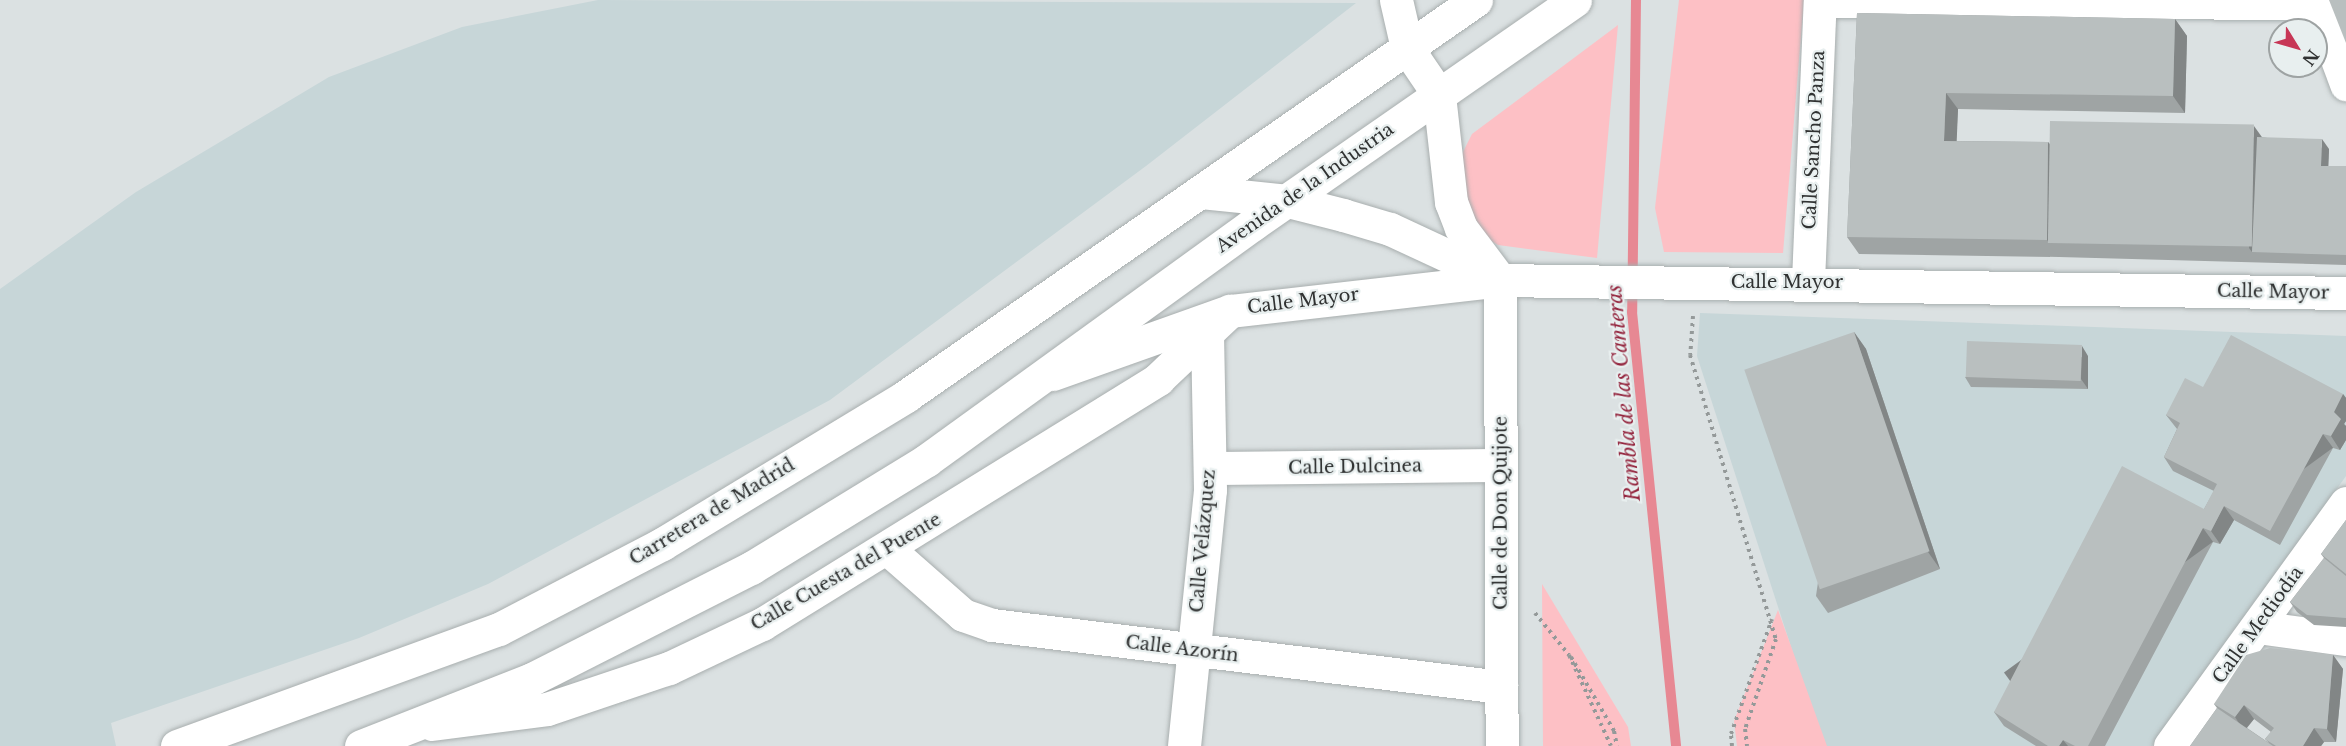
<!DOCTYPE html>
<html>
<head>
<meta charset="utf-8">
<style>
  body { margin:0 }
  #map { position:relative; width:2346px; height:746px; overflow:hidden; background:#dbe1e2; font-family:"Libre Baskerville",serif }
  div>[style] { position:absolute }
  .built>* { inset:0; background:#c7d6d8 }
  .green>* { inset:0; background:#fdc0c5 }
  .stream>* { height:10px; margin:-5px; padding:0 5px; transform-origin:5px; border-radius:5px; background:#e78893 }
  .path>* { height:4px; margin-top:-2px; transform-origin:0; background:repeating-linear-gradient(90deg,#949999 0 3px,transparent 0 7.5px) }
  .roads { filter:drop-shadow(0 0 2px #a8aeae) drop-shadow(0 0 2px #a8aeae) }
  .minor>* { height:33px; margin:-16.5px; padding:0 16.5px; transform-origin:16.5px; border-radius:16.5px; background:#fff }
  .secondary>* { height:33px; margin:-16.5px; padding:0 16.5px; transform-origin:16.5px; border-radius:16.5px; background:#fff }
  .primary>* { height:33px; margin:-16.5px; padding:0 16.5px; transform-origin:16.5px; border-radius:16.5px; background:#fff }
  .wall>* { inset:0; background:#9fa4a4 }
  .shaded-wall>* { inset:0; background:#828686; transform-origin:0 0 }
  .building>* { inset:0; background:#b9bfbf; transform-origin:0 0 }
  span { translate:-50% -50%; white-space:nowrap; text-align:center; line-height:1.15; -webkit-text-stroke:4.5px #e8efef; paint-order:stroke }
  .street-label { font-size:18px; color:#303232 }
  .water-label { font-size:20px; color:#93233c; font-style:italic }
  .north { position:absolute; left:2268px; top:18px; width:60px; height:60px; box-sizing:border-box; background:#e8efef; border:2px solid #9ea3a3; border-radius:50%; rotate:127deg; font-size:16px; font-weight:700; line-height:24px; text-align:center; color:#303232 }
  .north::after { content:''; display:block; margin:auto; width:21px; height:27px; background:#c73756; clip-path:polygon(50% 0,100% 100%,50% 72%,0 100%) }
</style>
</head>
<body>
<div id="map">
  <div class="built">
    <i style="clip-path:polygon(598px 0,1356px 3px,1146px 166px,830px 400px,488px 584px,359px 638px,111px 723px,116px 746px,0 746px,0 289px,136px 192px,329px 77px,462px 27px)"></i>
    <i style="clip-path:polygon(1700px 313px,2346px 336px,2346px 476px,2152px 746px,1823px 746px,1697px 356px)"></i>
  </div>
  <div class="green">
    <i style="clip-path:polygon(1679px 0,1804px 0,1783px 253px,1664px 252px,1655px 208px)"></i>
    <i style="clip-path:polygon(1618px 25px,1597px 258px,1498px 245px,1476px 232px,1455px 168px,1472px 134px)"></i>
    <i style="clip-path:polygon(1542px 584px,1628px 727px,1631px 746px,1543px 746px)"></i>
    <i style="clip-path:polygon(1778px 610px,1827px 746px,1737px 746px,1734px 721px)"></i>
  </div>
  <div class="stream">
    <i style="left:1636px;top:0;width:312px;rotate:90.7deg"></i>
    <i style="left:1632px;top:312px;width:436px;rotate:84.2deg"></i>
  </div>
  <div class="path">
    <i style="left:1693px;top:316px;width:39px;rotate:94deg"></i>
    <i style="left:1690px;top:355px;width:297px;rotate:73.2deg"></i>
    <i style="left:1776px;top:639px;width:95px;rotate:109deg"></i>
    <i style="left:1745px;top:729px;width:17px;rotate:83deg"></i>
    <i style="left:1535px;top:613px;width:54px;rotate:51deg"></i>
    <i style="left:1569px;top:655px;width:100px;rotate:65.2deg"></i>
    <i style="left:1571px;top:657px;width:86px;rotate:59.8deg"></i>
    <i style="left:1614px;top:731px;width:15px;rotate:79deg"></i>
    <i style="left:1732px;top:746px;width:12px;rotate:-95deg"></i>
    <i style="left:1731px;top:734px;width:122px;rotate:-70.4deg"></i>
  </div>
  <div class="roads">
    <div class="minor">
      <i style="left:1396px;top:0;width:49px;rotate:77.1deg"></i>
      <i style="left:1407px;top:48px;width:57px;rotate:55.8deg"></i>
      <i style="left:1439px;top:95px;width:108px;rotate:83.6deg"></i>
      <i style="left:1451px;top:202px;width:28px;rotate:69deg"></i>
      <i style="left:1461px;top:228px;width:65px;rotate:53.1deg"></i>
      <i style="left:1500px;top:280px;width:466px;rotate:89.8deg"></i>
      <i style="left:2315px;top:0;width:90px;rotate:69.7deg"></i>
      <i style="left:1820px;top:1px;width:526px;rotate:0.22deg"></i>
      <i style="left:1808px;top:281px;width:281px;rotate:-87.6deg"></i>
      <i style="left:1210px;top:468px;width:291px;rotate:-0.6deg"></i>
      <i style="left:889px;top:550px;width:98px;rotate:41.3deg"></i>
      <i style="left:963px;top:615px;width:31px;rotate:19deg"></i>
      <i style="left:992px;top:625px;width:513px;rotate:6.94deg"></i>
      <i style="left:2257px;top:627px;width:90px;rotate:7.7deg"></i>
      <i style="left:432px;top:724px;width:116px;rotate:-7.4deg"></i>
      <i style="left:547px;top:709px;width:129px;rotate:-18.6deg"></i>
      <i style="left:669px;top:668px;width:103px;rotate:-25.3deg"></i>
      <i style="left:762px;top:624px;width:466px;rotate:-31.7deg"></i>
      <i style="left:1158px;top:379px;width:99px;rotate:-43.4deg"></i>
      <i style="left:1184px;top:746px;width:257px;rotate:-84.2deg"></i>
      <i style="left:1210px;top:490px;width:155px;rotate:-91.1deg"></i>
      <i style="left:2170px;top:746px;width:300px;rotate:-54.1deg"></i>
    </div>
    <div class="secondary">
      <i style="left:1201px;top:192px;width:87px;rotate:5.9deg"></i>
      <i style="left:1288px;top:201px;width:57px;rotate:14.3deg"></i>
      <i style="left:1343px;top:215px;width:49px;rotate:16.6deg"></i>
      <i style="left:1390px;top:229px;width:121px;rotate:24.9deg"></i>
      <i style="left:1053px;top:374px;width:188px;rotate:-19.6deg"></i>
      <i style="left:1230px;top:311px;width:272px;rotate:-6.5deg"></i>
      <i style="left:1500px;top:280px;width:846px;rotate:0.88deg"></i>
    </div>
    <div class="primary">
      <i style="left:177px;top:746px;width:343px;rotate:-20deg"></i>
      <i style="left:499px;top:629px;width:184px;rotate:-27.5deg"></i>
      <i style="left:662px;top:544px;width:285px;rotate:-31.2deg"></i>
      <i style="left:906px;top:396px;width:694px;rotate:-34.79deg"></i>
      <i style="left:361px;top:746px;width:184px;rotate:-21.4deg"></i>
      <i style="left:532px;top:679px;width:246px;rotate:-26.9deg"></i>
      <i style="left:751px;top:568px;width:206px;rotate:-31.5deg"></i>
      <i style="left:927px;top:460px;width:402px;rotate:-35.9deg"></i>
      <i style="left:1253px;top:224px;width:392px;rotate:-34.8deg"></i>
    </div>
  </div>
  <div class="wall">
    <i style="clip-path:polygon(1857px 13px,2175px 19px,2187px 36px,2185px 113px,1958px 109px,1956px 141px,2048px 142px,2050px 144px,2262px 137px,2329px 149px,2328px 166px,2346px 166px,2346px 265px,2059px 257px,1859px 254px,1847px 237px)"></i>
    <i style="clip-path:polygon(1854px 332px,1866px 349px,1940px 569px,1828px 613px,1816px 596px)"></i>
    <i style="clip-path:polygon(2088px 356px,2088px 389px,1971px 387px,1965px 377px)"></i>
    <i style="clip-path:polygon(2203px 387px,2343px 394px,2346px 398px,2346px 421px,2344px 424px,2346px 426px,2346px 440px,2340px 450px,2333px 448px,2280px 545px,2234px 520px,2220px 544px,2213px 542px,2105px 746px,2036px 746px,2004px 726px,1994px 712px,2204px 509px,2214px 491px,2173px 471px,2164px 457px,2177px 429px,2166px 415px)"></i>
    <i style="clip-path:polygon(2346px 520px,2346px 627px,2314px 625px,2297px 612px,2290px 602px,2324px 558px,2321px 554px)"></i>
    <i style="clip-path:polygon(evenodd,2333px 655px,2343px 669px,2336px 742px,2324px 742px,2321px 746px,2190px 746px,2217px 708px,2214px 704px,2333px 655px,2254px 719px,2271px 732px,2265px 739px,2269px 743px,2247px 728px,2254px 719px)"></i>
  </div>
  <div class="shaded-wall">
    <i style="clip-path:polygon(2175px 19px,2187px 36px,2185px 113px,2173px 96px)"></i>
    <i style="clip-path:polygon(1946px 93px,1958px 109px,1956px 158px,1944px 141px)"></i>
    <i style="clip-path:polygon(2254px 126px,2264px 140px,2252px 252px,2249px 248px)"></i>
    <i style="clip-path:polygon(2322px 139px,2329px 149px,2328px 176px,2321px 166px)"></i>
    <i style="clip-path:polygon(2048px 142px,2060px 159px,2049px 243px,2047px 240px)"></i>
    <i style="clip-path:polygon(1854px 332px,1866px 349px,1940px 569px,1928px 552px)"></i>
    <i style="clip-path:polygon(2082px 346px,2088px 356px,2088px 389px,2081px 379px)"></i>
    <i style="clip-path:polygon(2343px 394px,2346px 398px,2346px 421px,2344px 424px,2346px 426px,2346px 440px,2340px 450px,2331px 436px,2334px 412px)"></i>
    <i style="left:2323px;top:434px;width:17px;height:111px;rotate:54deg"></i>
    <i style="clip-path:polygon(2224px 506px,2234px 520px,2220px 544px,2211px 531px)"></i>
    <i style="left:2203px;top:528px;width:17px;height:246px;rotate:54deg"></i>
    <i style="clip-path:polygon(2333px 655px,2343px 669px,2336px 742px,2327px 729px)"></i>
    <i style="clip-path:polygon(2244px 705px,2254px 719px,2244px 731px,2235px 717px)"></i>
    <i style="clip-path:polygon(2314px 728px,2324px 742px,2321px 746px,2303px 746px)"></i>
    <i style="clip-path:polygon(2063px 740px,2068px 746px,2059px 746px)"></i>
  </div>
  <div class="building">
    <i style="clip-path:polygon(2329px 0,2346px 0,2346px 43px)"></i>
    <i style="clip-path:polygon(1857px 13px,2175px 19px,2173px 96px,1946px 93px,1944px 141px,2048px 142px,2047px 240px,1847px 237px)"></i>
    <i style="left:2050px;top:121px;width:204px;height:122px;rotate:1deg"></i>
    <i style="clip-path:polygon(2257px 137px,2322px 139px,2321px 166px,2346px 166px,2346px 255px,2252px 252px)"></i>
    <i style="left:1854px;top:332px;width:232px;height:116px;rotate:71deg"></i>
    <i style="clip-path:polygon(2231px 335px,2343px 394px,2334px 412px,2341px 419px,2331px 436px,2323px 434px,2270px 531px,2224px 506px,2211px 531px,2203px 528px,2088px 746px,2075px 746px,2063px 740px,2059px 746px,2048px 746px,1994px 712px,2122px 466px,2204px 509px,2217px 484px,2164px 457px,2180px 423px,2166px 415px,2185px 378px,2203px 387px)"></i>
    <i style="left:1967px;top:341px;width:115px;height:36px;rotate:2deg"></i>
    <i style="clip-path:polygon(2346px 520px,2346px 574px,2321px 554px)"></i>
    <i style="clip-path:polygon(2324px 558px,2346px 576px,2346px 618px,2307px 615px,2290px 602px)"></i>
    <i style="clip-path:polygon(2270px 648px,2333px 655px,2327px 729px,2314px 728px,2303px 746px,2276px 746px,2265px 739px,2274px 728px,2244px 705px,2235px 717px,2214px 704px,2246px 655px)"></i>
    <i style="clip-path:polygon(2217px 708px,2273px 746px,2190px 746px)"></i>
  </div>
  <div class="street-label">
    <span style="left:1814px;top:140px;rotate:-87deg">Calle Sancho Panza</span>
    <span style="left:1305px;top:188px;rotate:-35deg">Avenida de la Industria</span>
    <span style="left:1787px;top:282px">Calle Mayor</span>
    <span style="left:2273px;top:292px;rotate:1deg">Calle Mayor</span>
    <span style="left:1303px;top:301px;rotate:-7deg">Calle Mayor</span>
    <span style="left:1355px;top:467px;rotate:-1deg">Calle Dulcinea</span>
    <span style="left:712px;top:512px;rotate:-31deg">Carretera de Madrid</span>
    <span style="left:1501px;top:513px;rotate:-90deg">Calle de Don Quijote</span>
    <span style="left:1203px;top:541px;rotate:-85deg">Calle Velázquez</span>
    <span style="left:846px;top:572px;rotate:-30deg">Calle Cuesta del Puente</span>
    <span style="left:2258px;top:625px;rotate:-54deg">Calle Mediodía</span>
    <span style="left:1182px;top:649px;rotate:7deg">Calle Azorín</span>
  </div>
  <div class="water-label">
    <span style="left:1624px;top:393px;rotate:-95deg">Rambla de las Canteras</span>
  </div>
  <div class="north">N</div>
</div>
</body>
</html>
